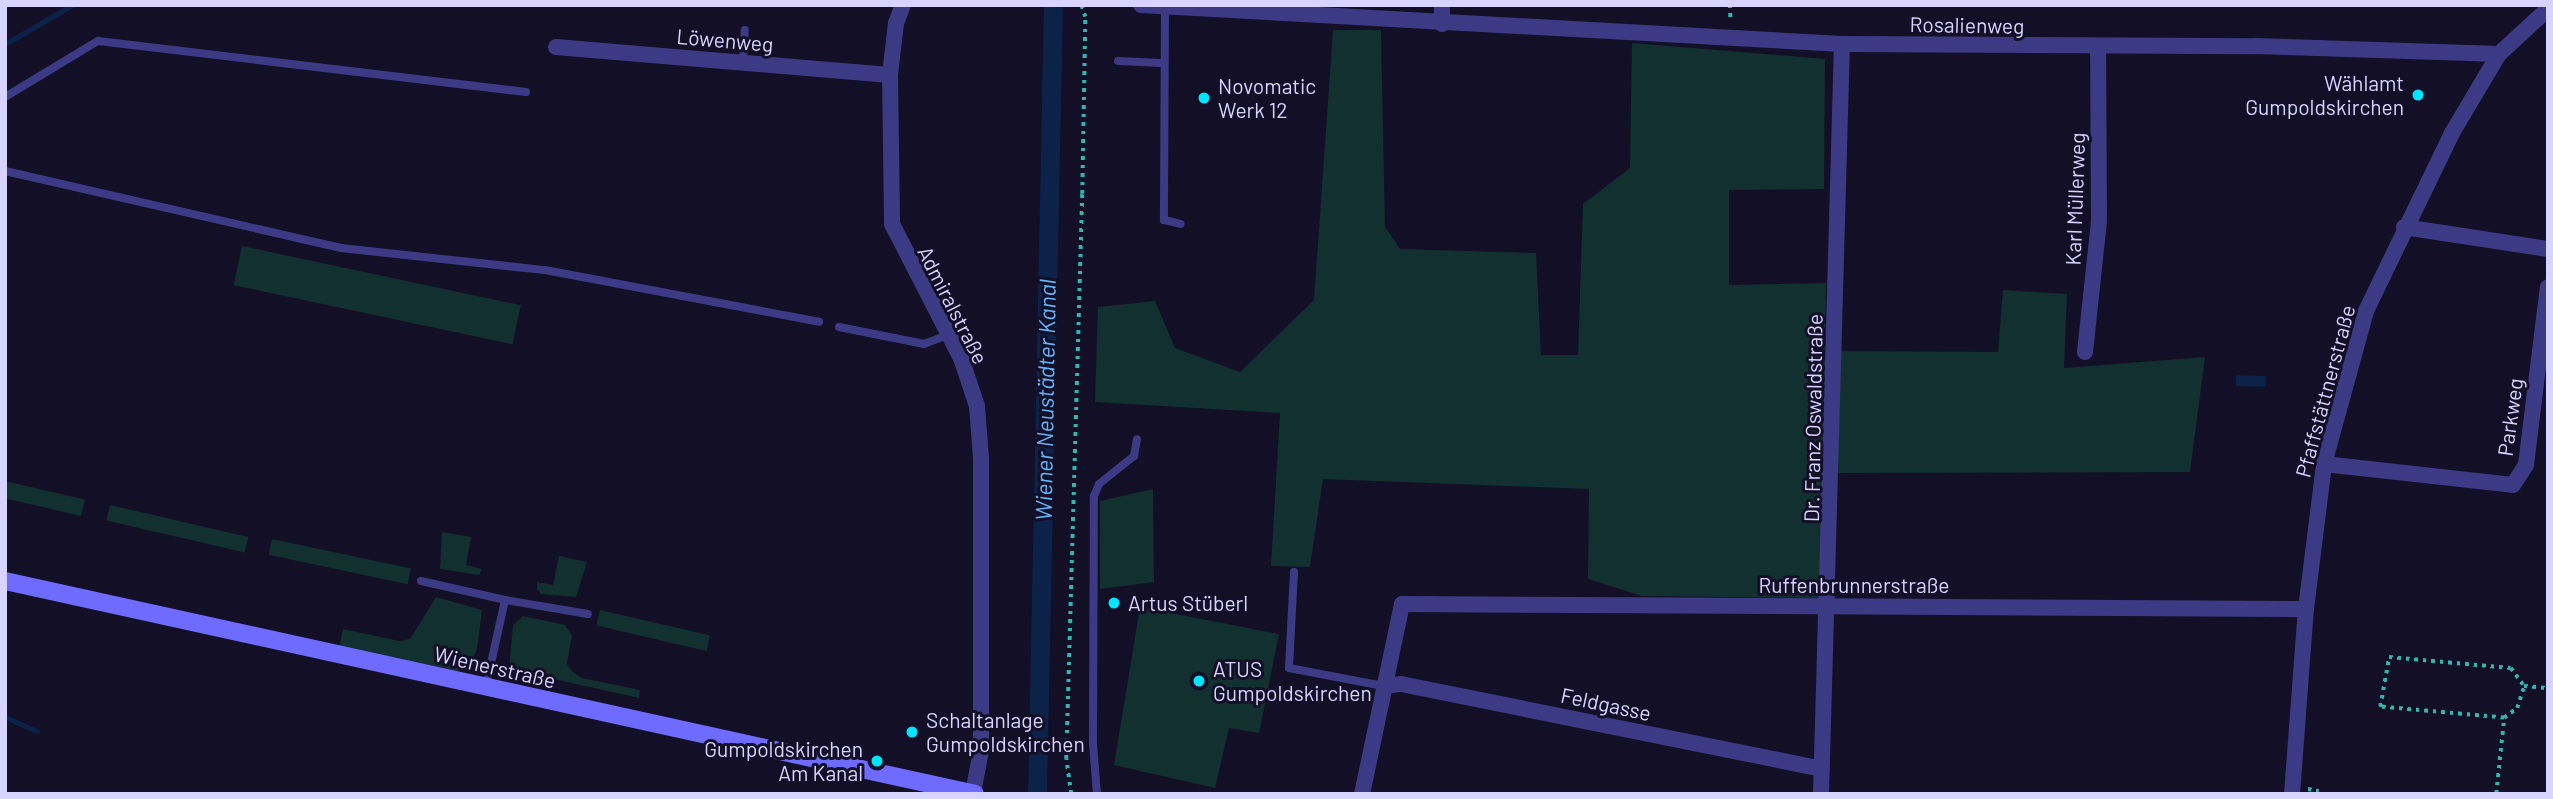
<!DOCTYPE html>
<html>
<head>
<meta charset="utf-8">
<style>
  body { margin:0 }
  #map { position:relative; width:2553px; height:799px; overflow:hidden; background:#130f26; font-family:Barlow,sans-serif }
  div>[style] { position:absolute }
  .green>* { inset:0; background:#12302f; transform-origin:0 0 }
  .water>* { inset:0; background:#0c2248; transform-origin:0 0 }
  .stream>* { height:5px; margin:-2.5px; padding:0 2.5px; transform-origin:2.5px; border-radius:2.5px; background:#0c2248 }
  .canal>* { height:19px; margin:-9.5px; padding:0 9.5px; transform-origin:9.5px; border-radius:9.5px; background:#0c2248 }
  .path>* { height:3.5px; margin-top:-1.75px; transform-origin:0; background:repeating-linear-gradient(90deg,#2fb8b0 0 3.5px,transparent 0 8.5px) }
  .lane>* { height:8px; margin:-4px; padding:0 4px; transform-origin:4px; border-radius:4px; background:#3d3a85 }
  .street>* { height:16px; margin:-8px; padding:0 8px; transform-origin:8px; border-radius:8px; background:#3d3a85 }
  .secondary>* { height:18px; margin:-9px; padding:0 9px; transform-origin:9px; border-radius:9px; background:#6f6bff }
  .dots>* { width:19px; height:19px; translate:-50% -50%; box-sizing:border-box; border:4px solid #130f26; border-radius:50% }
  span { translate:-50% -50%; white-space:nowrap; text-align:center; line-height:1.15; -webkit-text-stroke:6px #130f26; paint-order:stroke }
  .street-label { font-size:21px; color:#d9d4ff }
  .poi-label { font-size:21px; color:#d9d4ff }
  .right { translate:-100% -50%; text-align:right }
  .left { translate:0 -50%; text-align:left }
  .water-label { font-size:23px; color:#62b6ff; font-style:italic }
  .frame { position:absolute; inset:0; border:7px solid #d9d4ff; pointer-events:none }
</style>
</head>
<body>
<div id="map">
  <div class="green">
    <i style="clip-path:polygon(1333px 30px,1381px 30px,1385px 227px,1400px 249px,1536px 253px,1541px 355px,1578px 355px,1583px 204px,1630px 168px,1632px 43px,1825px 59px,1824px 189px,1729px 190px,1729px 285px,1826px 283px,1825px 351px,1998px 352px,2003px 290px,2067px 294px,2064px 368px,2205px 357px,2190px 472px,1830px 473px,1825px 598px,1642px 596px,1588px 579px,1589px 489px,1323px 479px,1310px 567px,1271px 566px,1280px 413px,1095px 402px,1098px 307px,1155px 301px,1175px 348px,1240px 372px,1314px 300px)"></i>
    <i style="left:242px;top:246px;width:285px;height:40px;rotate:12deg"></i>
    <i style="left:5px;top:481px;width:82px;height:17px;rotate:13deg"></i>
    <i style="clip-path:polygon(1153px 489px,1154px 582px,1100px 589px,1100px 501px)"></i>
    <i style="left:110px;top:505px;width:142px;height:16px;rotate:13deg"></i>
    <i style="clip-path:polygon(442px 532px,471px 537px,466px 565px,482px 569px,479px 575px,440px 569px)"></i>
    <i style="left:272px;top:539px;width:142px;height:16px;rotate:12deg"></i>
    <i style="clip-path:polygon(559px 556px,587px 562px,576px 597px,541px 594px,537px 589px,537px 582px,553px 585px)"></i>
    <i style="clip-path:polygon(436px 597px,482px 610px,477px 649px,469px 667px,458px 671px,339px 647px,343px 629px,399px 641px,410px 639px)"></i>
    <i style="clip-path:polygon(1140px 607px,1279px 634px,1259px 733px,1229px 728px,1215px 788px,1114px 765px)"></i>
    <i style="left:600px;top:610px;width:113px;height:16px;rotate:13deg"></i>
    <i style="clip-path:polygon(523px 616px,565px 625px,572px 635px,567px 664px,572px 671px,582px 678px,640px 690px,639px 698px,509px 669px,513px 625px)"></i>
  </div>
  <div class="water">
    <i style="left:2236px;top:375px;width:30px;height:11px;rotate:2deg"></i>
  </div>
  <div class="stream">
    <i style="left:5px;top:44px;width:78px;rotate:-30.2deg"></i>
    <i style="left:5px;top:717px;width:35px;rotate:24deg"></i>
  </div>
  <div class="canal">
    <i style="left:1037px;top:794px;width:789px;rotate:-88.84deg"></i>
  </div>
  <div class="path">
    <i style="left:1730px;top:5px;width:17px;rotate:87deg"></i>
    <i style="left:2504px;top:718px;width:16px;rotate:-38deg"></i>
    <i style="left:2517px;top:708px;width:23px;rotate:-72deg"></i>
    <i style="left:2308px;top:789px;width:11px;rotate:10deg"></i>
    <i style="left:1071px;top:794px;width:35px;rotate:-98deg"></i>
    <i style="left:1066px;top:759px;width:565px;rotate:-88.38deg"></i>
    <i style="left:1082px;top:194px;width:177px;rotate:-89deg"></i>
    <i style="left:1085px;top:17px;width:13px;rotate:-108deg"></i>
    <i style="left:2496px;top:794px;width:76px;rotate:-84deg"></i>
    <i style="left:2504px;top:718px;width:124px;rotate:-174.9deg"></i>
    <i style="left:2380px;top:707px;width:51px;rotate:-79.8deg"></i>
    <i style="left:2389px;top:657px;width:122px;rotate:5.2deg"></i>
    <i style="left:2511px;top:668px;width:22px;rotate:54deg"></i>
    <i style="left:2524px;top:686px;width:24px;rotate:5deg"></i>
  </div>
  <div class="lane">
    <i style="left:1165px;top:10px;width:210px;rotate:90.3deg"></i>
    <i style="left:1164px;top:220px;width:17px;rotate:13deg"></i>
    <i style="left:1118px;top:61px;width:44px;rotate:2.6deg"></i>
    <i style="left:743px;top:63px;width:33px;rotate:-87deg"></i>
    <i style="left:5px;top:97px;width:109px;rotate:-31.1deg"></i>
    <i style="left:98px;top:41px;width:431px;rotate:6.8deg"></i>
    <i style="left:5px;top:171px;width:345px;rotate:12.9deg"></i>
    <i style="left:341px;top:248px;width:205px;rotate:6.2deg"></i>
    <i style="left:545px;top:270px;width:279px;rotate:10.7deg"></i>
    <i style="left:839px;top:327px;width:87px;rotate:11.3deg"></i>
    <i style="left:924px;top:344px;width:26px;rotate:-21deg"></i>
    <i style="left:1294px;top:572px;width:96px;rotate:93deg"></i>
    <i style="left:1289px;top:668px;width:96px;rotate:10.8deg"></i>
    <i style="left:421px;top:581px;width:86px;rotate:12.7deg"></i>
    <i style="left:505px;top:600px;width:88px;rotate:102.5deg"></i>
    <i style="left:505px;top:600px;width:84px;rotate:9.6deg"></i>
    <i style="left:1097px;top:794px;width:50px;rotate:-94.6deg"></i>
    <i style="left:1093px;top:744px;width:248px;rotate:-89.8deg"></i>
    <i style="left:1094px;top:496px;width:13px;rotate:-67deg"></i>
    <i style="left:1099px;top:484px;width:45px;rotate:-38.7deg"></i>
    <i style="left:1134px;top:456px;width:17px;rotate:-80deg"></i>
  </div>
  <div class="street">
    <i style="left:903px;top:5px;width:19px;rotate:111deg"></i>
    <i style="left:896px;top:23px;width:52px;rotate:96.6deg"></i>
    <i style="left:890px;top:75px;width:149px;rotate:89.2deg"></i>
    <i style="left:892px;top:224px;width:151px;rotate:62.8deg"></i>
    <i style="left:961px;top:358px;width:51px;rotate:71.6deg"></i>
    <i style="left:977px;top:406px;width:52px;rotate:85.6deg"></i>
    <i style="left:981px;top:458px;width:293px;rotate:90deg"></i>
    <i style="left:981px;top:751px;width:43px;rotate:100.8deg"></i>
    <i style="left:1141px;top:5px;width:702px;rotate:3.18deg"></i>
    <i style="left:1842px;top:44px;width:414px;rotate:0.3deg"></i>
    <i style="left:2256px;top:46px;width:243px;rotate:1.9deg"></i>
    <i style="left:1442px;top:24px;width:19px;rotate:-90deg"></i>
    <i style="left:556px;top:47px;width:335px;rotate:4.8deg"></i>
    <i style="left:2404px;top:227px;width:146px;rotate:8.7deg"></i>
    <i style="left:2085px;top:352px;width:133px;rotate:-83.9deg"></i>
    <i style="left:2099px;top:220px;width:172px;rotate:-90.3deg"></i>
    <i style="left:2324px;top:464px;width:190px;rotate:6.3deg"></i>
    <i style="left:2513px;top:485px;width:24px;rotate:-57deg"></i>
    <i style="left:2526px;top:465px;width:179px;rotate:-83deg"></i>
    <i style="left:1383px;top:686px;width:18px;rotate:-6deg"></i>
    <i style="left:1401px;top:684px;width:429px;rotate:11.4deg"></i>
    <i style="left:1362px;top:794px;width:194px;rotate:-78.1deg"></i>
    <i style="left:1402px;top:604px;width:904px;rotate:0.32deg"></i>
    <i style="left:1821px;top:794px;width:750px;rotate:-88.4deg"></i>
    <i style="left:2292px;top:794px;width:186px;rotate:-85.7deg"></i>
    <i style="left:2306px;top:609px;width:146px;rotate:-82.9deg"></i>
    <i style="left:2324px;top:464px;width:159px;rotate:-74.6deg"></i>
    <i style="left:2366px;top:311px;width:198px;rotate:-64.2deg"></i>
    <i style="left:2452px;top:133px;width:92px;rotate:-59.3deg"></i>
    <i style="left:2499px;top:54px;width:67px;rotate:-42.6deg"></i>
  </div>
  <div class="secondary">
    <i style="left:5px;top:581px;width:993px;rotate:12.38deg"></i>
  </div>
  <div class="dots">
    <i style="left:2418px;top:95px;background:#00e5ff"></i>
    <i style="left:1204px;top:98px;background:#00e5ff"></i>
    <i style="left:1114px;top:603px;background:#00e5ff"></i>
    <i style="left:1199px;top:681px;background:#00e5ff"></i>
    <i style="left:912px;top:732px;background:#00e5ff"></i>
    <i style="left:877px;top:761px;background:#00e5ff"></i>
  </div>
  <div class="street-label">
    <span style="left:1967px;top:25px;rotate:1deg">Rosalienweg</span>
    <span style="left:725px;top:40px;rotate:5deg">Löwenweg</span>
    <span style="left:2075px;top:199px;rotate:-88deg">Karl Müllerweg</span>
    <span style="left:953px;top:305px;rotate:63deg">Admiralstraße</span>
    <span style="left:2325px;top:391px;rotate:-75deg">Pfaffstättnerstraße</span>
    <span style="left:2510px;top:417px;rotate:-82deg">Parkweg</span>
    <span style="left:1813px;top:418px;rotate:-89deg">Dr. Franz Oswaldstraße</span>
    <span style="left:1854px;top:585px">Ruffenbrunnerstraße</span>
    <span style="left:495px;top:667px;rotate:13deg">Wienerstraße</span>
    <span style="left:1606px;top:704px;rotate:12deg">Feldgasse</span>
  </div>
  <div class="poi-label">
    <span class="right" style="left:2404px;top:95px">Wählamt<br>Gumpoldskirchen</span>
    <span class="left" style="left:1218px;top:98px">Novomatic<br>Werk 12</span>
    <span class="left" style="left:1128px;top:603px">Artus Stüberl</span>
    <span class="left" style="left:1213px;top:681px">ATUS<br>Gumpoldskirchen</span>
    <span class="left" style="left:926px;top:732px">Schaltanlage<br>Gumpoldskirchen</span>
    <span class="right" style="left:863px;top:761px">Gumpoldskirchen<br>Am Kanal</span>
  </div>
  <div class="water-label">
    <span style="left:1045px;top:400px;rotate:-89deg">Wiener Neustädter Kanal</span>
  </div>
  <div class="frame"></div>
</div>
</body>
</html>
